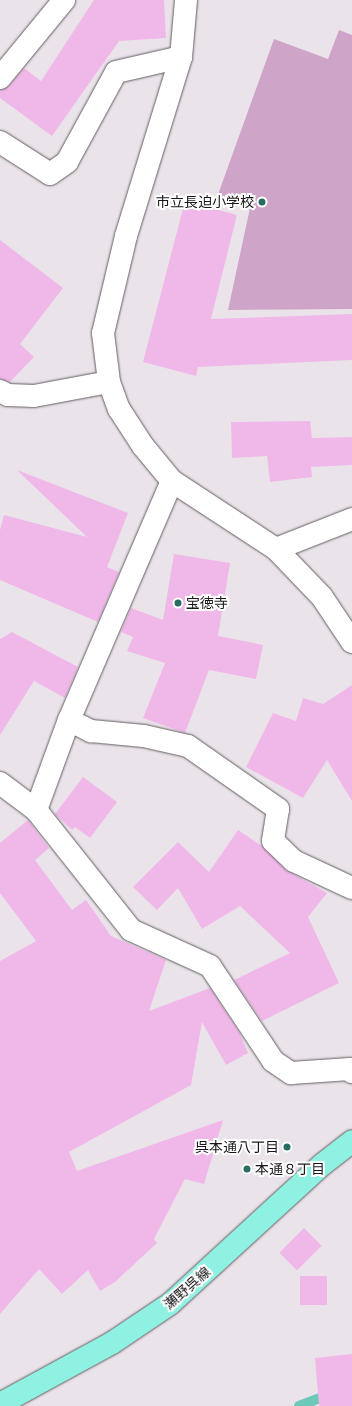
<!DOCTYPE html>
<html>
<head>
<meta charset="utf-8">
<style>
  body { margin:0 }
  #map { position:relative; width:352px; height:1406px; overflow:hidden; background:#ebe3ea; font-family:"Space Grotesk","Noto Sans JP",sans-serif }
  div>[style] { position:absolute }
  .green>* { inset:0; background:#cea5c9 }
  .stream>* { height:10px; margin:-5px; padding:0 5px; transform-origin:5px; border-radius:5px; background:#6ec8b7 }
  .building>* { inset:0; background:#f0b8e9; transform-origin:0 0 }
  .roads { filter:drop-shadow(0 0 1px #635d62) drop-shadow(0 0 1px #635d62) }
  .minor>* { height:22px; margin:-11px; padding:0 11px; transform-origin:11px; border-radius:11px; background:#fff }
  .major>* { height:22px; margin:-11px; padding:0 11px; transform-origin:11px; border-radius:11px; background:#8ff1e2 }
  .dots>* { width:11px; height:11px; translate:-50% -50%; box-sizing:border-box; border:2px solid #fff; border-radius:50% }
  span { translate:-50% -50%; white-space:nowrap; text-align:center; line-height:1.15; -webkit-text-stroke:4px #fff; paint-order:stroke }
  .poi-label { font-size:14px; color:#191619 }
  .right { translate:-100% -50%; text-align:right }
  .left { translate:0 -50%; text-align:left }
  .street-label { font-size:14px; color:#191619 }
</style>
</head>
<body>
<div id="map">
  <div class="green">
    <i style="clip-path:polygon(339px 30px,352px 35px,352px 309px,228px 310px,250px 208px,216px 200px,274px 39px,328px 59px)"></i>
  </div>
  <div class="stream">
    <i style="left:299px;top:1406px;width:31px;rotate:-21deg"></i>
    <i style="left:328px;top:1395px;width:24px;rotate:-2deg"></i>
  </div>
  <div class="building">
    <i style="clip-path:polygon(94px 0,164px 0,166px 38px,119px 41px,52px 136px,0 98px,0 90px,9px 86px,24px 68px,41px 81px)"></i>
    <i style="clip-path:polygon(185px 201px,237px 215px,211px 319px,352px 314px,352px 360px,198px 367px,196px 376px,143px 362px)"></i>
    <i style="clip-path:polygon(0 240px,63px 288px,20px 344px,34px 357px,10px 382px,0 379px)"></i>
    <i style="clip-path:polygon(310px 421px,312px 438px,352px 437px,352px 465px,311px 467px,312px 477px,270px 482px,267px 456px,232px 458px,231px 422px)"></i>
    <i style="clip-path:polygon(17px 470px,128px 513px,107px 567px,119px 572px,98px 622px,0 580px,0 530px,4px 515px,87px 537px)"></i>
    <i style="clip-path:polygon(174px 554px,230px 563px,218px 636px,263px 645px,256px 679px,209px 670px,185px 733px,143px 718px,165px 663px,127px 651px,133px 637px,121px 632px,131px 608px,163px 620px)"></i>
    <i style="clip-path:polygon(12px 632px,78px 667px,65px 698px,34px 681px,0 735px,0 639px)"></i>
    <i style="clip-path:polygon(352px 685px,352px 801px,327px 760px,303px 798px,246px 767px,273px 713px,296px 721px,303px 698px,323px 704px)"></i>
    <i style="clip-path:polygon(83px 777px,117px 802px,90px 838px,75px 827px,72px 830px,55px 814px)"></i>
    <i style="clip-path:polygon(28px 820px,49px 848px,35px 860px,72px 910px,86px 900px,111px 936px,166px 960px,149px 1011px,210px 988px,239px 1032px,248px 1053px,226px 1065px,202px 1022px,191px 1085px,69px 1152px,77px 1171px,223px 1120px,204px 1184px,185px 1179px,154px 1239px,157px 1243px,115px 1282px,100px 1291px,88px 1270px,62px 1294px,39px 1269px,0 1314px,0 961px,36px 941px,0 893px,0 843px)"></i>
    <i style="clip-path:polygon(238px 830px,262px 846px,286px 870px,327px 893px,308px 917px,339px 983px,262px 1021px,234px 980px,290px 953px,240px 906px,202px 929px,178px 888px,157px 910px,133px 887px,178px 842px,209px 872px)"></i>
    <i style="left:304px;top:1228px;width:25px;height:35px;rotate:45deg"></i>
    <i style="left:300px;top:1276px;width:27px;height:29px"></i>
    <i style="clip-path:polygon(352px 1354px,352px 1406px,319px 1406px,315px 1358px)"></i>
  </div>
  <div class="roads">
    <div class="minor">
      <i style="left:186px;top:0;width:57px;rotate:95deg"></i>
      <i style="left:181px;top:57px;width:187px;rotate:107.1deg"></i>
      <i style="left:126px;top:236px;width:100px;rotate:103.3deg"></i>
      <i style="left:103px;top:333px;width:49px;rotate:83deg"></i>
      <i style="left:109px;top:382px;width:29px;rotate:70deg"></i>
      <i style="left:119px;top:409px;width:44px;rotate:57deg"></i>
      <i style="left:143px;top:446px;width:45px;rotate:50.4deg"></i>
      <i style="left:172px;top:481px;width:124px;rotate:33.2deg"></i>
      <i style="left:276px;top:549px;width:66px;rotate:46.2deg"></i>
      <i style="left:322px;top:597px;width:54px;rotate:56.3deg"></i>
      <i style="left:0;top:78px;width:101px;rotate:-50.6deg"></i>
      <i style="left:0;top:142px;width:59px;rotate:32.6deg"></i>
      <i style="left:50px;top:174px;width:21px;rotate:-35deg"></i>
      <i style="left:67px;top:162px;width:102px;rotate:-61.4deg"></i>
      <i style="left:116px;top:72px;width:67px;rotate:-13deg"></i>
      <i style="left:0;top:391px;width:9px;rotate:27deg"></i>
      <i style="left:8px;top:395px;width:26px;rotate:2deg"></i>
      <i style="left:34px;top:396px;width:76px;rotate:-10.6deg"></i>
      <i style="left:276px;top:549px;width:82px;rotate:-21.5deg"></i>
      <i style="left:69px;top:720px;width:25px;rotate:27deg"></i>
      <i style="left:91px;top:731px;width:53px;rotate:5.4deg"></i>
      <i style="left:144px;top:736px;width:45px;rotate:12.8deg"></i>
      <i style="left:188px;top:746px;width:110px;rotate:35deg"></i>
      <i style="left:278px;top:809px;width:32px;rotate:99deg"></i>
      <i style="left:273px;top:841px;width:29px;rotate:44deg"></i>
      <i style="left:294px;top:861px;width:64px;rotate:25deg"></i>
      <i style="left:0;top:783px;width:45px;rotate:36.9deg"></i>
      <i style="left:36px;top:810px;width:153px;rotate:51.6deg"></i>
      <i style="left:131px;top:930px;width:87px;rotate:24.5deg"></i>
      <i style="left:210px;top:966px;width:114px;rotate:56.4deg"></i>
      <i style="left:273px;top:1061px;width:22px;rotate:34deg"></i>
      <i style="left:291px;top:1073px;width:59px;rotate:-3.9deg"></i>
      <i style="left:350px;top:1069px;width:4px;rotate:56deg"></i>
      <i style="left:36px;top:810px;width:96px;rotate:-69.9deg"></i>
      <i style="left:69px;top:720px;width:260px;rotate:-66.7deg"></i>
    </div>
    <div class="major">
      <i style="left:0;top:1404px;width:128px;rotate:-28.6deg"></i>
      <i style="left:112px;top:1343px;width:70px;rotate:-33.9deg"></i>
      <i style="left:170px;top:1304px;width:207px;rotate:-42.5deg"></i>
      <i style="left:323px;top:1164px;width:37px;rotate:-38deg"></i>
    </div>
  </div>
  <div class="dots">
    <i style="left:262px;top:202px;background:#276d62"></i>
    <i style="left:178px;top:603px;background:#276d62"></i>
    <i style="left:287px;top:1147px;background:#276d62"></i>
    <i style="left:247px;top:1169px;background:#276d62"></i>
  </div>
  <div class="poi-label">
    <span class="right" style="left:254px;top:202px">市立長迫小学校</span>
    <span class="left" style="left:186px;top:603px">宝徳寺</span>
    <span class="right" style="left:279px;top:1147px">呉本通八丁目</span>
    <span class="left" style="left:255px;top:1169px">本通８丁目</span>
  </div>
  <div class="street-label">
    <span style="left:187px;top:1288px;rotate:-41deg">瀬野呉線</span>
  </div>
</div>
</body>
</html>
